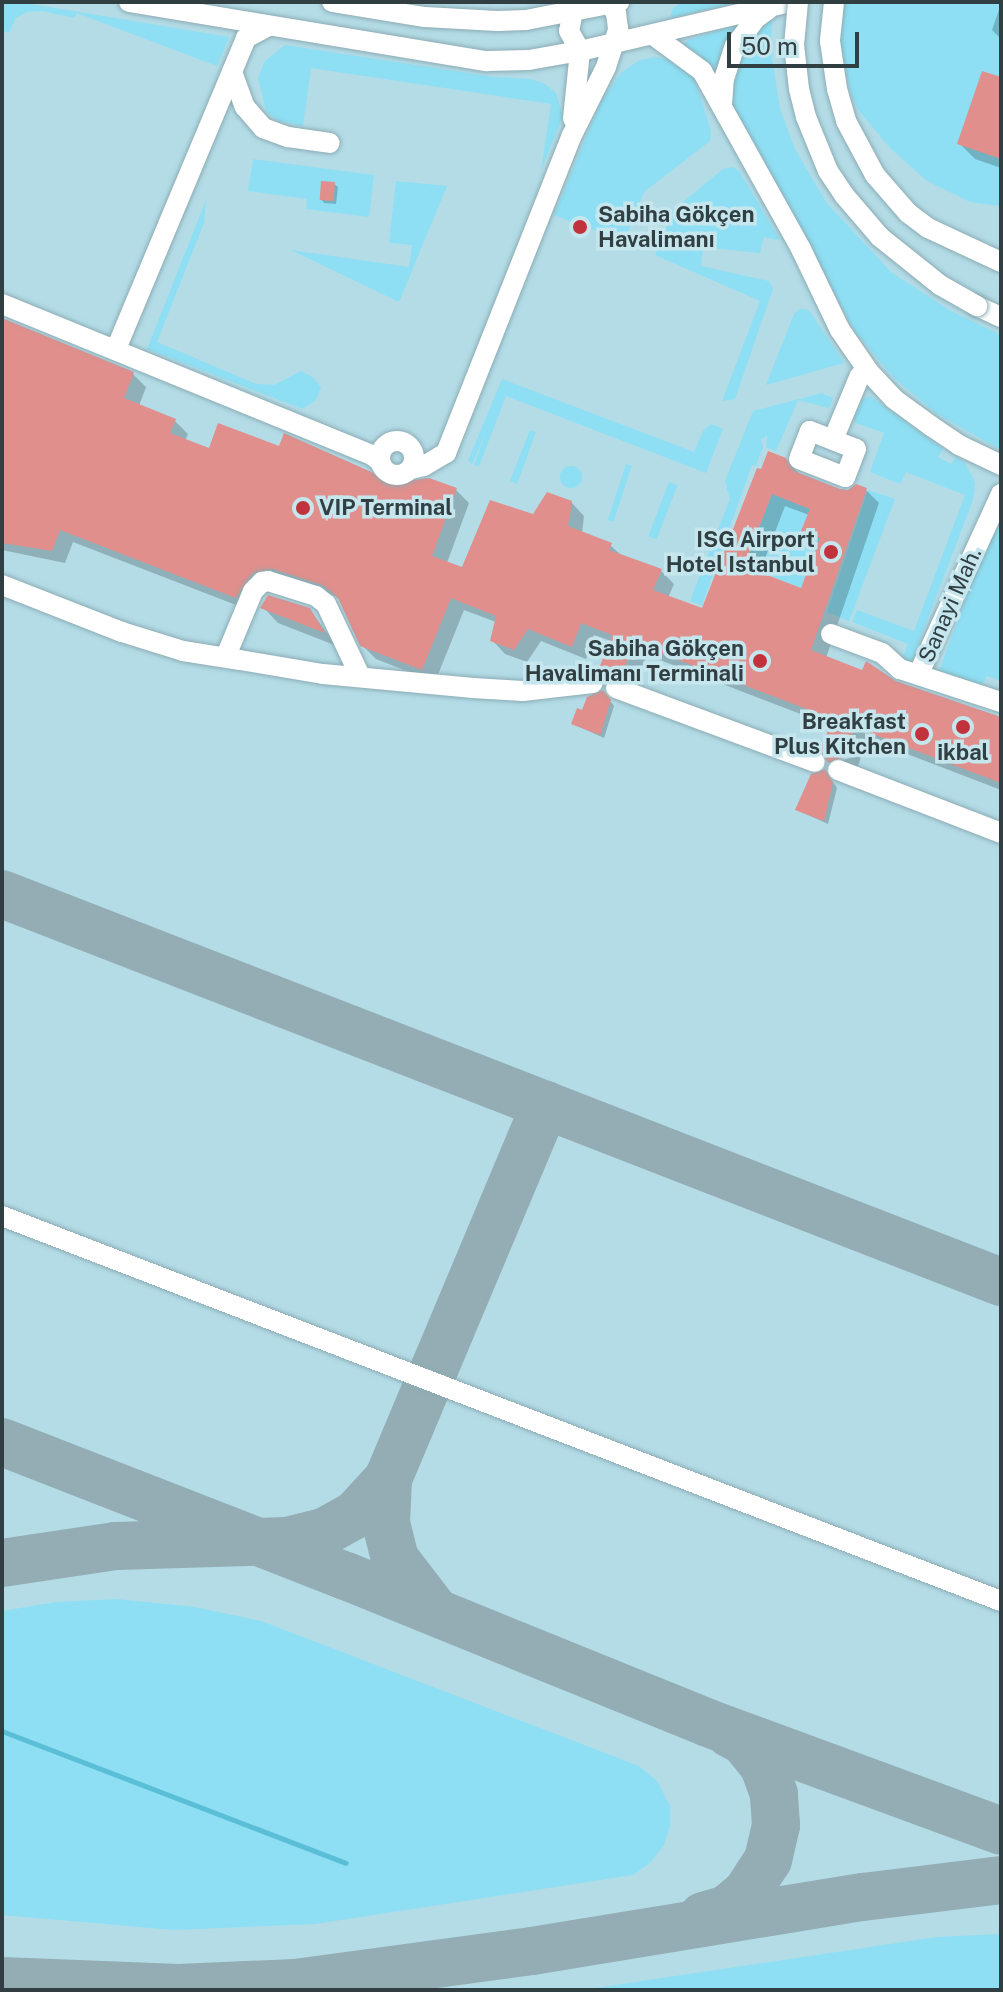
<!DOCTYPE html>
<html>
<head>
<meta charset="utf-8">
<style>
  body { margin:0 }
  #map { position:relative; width:1003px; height:1992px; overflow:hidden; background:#c6e6ee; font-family:"Public Sans",sans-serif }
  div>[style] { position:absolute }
  .built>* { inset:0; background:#b3dce7; transform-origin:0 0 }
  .green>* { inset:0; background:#8edff3; transform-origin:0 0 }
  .round { border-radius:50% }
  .shadow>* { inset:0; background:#0003 }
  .stream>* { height:5px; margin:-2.5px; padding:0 2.5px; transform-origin:2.5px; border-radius:2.5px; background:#59bed6 }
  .taxiway>* { height:48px; margin:-24px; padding:0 24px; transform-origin:24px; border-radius:24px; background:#94adb4 }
  .building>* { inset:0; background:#e08f8c; transform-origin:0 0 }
  .roads { filter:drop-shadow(0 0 2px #8cabb3) drop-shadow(0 0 2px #8cabb3) }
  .minor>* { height:20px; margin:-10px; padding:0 10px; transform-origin:10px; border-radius:10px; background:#fff }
  .minor>.ring { margin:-10px; padding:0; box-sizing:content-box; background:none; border:20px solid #fff; border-radius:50% }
  .bridges { filter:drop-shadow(0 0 2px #8cabb3) drop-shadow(0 0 2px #8cabb3) }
  .minor-bridge>* { height:20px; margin:-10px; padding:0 10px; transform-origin:10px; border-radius:10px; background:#fff }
  .dots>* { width:22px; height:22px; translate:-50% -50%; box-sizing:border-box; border:4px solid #c6e6ee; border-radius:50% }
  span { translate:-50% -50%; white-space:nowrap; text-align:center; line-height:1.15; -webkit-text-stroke:7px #c6e6ee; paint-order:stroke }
  .poi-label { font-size:22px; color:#313e42; font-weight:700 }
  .left { translate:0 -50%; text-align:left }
  .right { translate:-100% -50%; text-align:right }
  .street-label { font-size:22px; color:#313e42 }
  .frame { position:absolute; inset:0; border:4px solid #313e42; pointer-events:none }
  .scale { position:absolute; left:727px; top:32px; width:132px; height:36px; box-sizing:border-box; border:4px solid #313e42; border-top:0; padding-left:10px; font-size:24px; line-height:28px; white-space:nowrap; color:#313e42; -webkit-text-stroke:6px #c6e6ee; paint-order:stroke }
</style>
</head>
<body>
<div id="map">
  <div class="built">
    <i style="left:2px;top:2px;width:999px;height:1988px"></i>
  </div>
  <div class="green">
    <i style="clip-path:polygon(2px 2px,19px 2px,229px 37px,217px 66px,77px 13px,74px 18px,43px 11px,27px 12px,16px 18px,9px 33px,2px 30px)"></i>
    <i style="clip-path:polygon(682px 2px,741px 2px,670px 18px,673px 8px)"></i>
    <i style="clip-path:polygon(840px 2px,1001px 2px,1001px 206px,970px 202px,927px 181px,890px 148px,859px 111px,852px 97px,840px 50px)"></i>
    <i style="clip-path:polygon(772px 14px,771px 51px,780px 109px,795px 149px,826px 202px,891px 272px,951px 311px,1001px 335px,1001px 450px,936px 413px,893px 377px,854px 330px,763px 162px,696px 83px,711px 131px,710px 141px,644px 192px,627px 234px,617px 239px,554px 215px,601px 101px,621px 73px,638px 61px,654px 57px,673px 60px,688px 40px)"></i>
    <i style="clip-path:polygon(285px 45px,494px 77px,531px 79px,545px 84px,556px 93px,563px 116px,541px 170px,551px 104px,311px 68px,303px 126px,278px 121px,266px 111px,258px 78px,265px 61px)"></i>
    <i style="clip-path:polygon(253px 159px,374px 175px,369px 217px,306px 209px,307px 199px,248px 191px)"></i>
    <i style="clip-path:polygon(733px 167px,739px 171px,780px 240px,764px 237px,760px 253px,703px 247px,701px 266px,769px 281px,773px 289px,735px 399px,722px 401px,760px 301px,655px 255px,673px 210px,723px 169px)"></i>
    <i style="clip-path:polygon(396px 181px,447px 186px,399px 302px,291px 250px,409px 267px,412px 245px,389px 243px)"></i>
    <i style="clip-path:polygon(206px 200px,204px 223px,157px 342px,256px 384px,274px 385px,301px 371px,314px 378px,321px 388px,316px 400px,303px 409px,147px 349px)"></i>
    <i style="clip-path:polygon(800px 309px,809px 310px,844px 363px,766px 385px,794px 314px)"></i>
    <i style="clip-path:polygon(502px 379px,694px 452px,703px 431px,711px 424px,723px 429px,706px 473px,506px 396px,479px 466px,474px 465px,486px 432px,472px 464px,468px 461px)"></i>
    <i style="clip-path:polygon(822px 393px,833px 398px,829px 408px,798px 400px,776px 451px,766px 447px,767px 436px,761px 439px,763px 447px,756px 466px,752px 465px,702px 605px,690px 601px,730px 499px,725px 481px,753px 411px)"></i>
    <i style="clip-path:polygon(870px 396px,943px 449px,938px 457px,951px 464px,956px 457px,965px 463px,975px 482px,973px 500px,911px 663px,902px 660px,908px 644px,852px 622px,857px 610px,914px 631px,965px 495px,906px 472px,900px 484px,870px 472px,884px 433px,856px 423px,854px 418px,862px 399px)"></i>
    <i style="clip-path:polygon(530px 430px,536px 432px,517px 484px,510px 481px)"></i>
    <i style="left:626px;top:464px;width:6px;height:59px;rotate:18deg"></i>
    <i class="round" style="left:560px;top:466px;width:22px;height:22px"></i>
    <i style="left:669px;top:482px;width:9px;height:58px;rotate:21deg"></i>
    <i style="clip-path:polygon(868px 490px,895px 499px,849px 621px,827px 612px)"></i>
    <i style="clip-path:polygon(772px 494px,810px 509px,801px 531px,820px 538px,801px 588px,745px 566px)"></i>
    <i style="clip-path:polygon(1001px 502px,1001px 681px,987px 676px,980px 689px,939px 674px,940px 669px)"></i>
    <i style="clip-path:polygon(117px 1599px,195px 1607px,261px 1621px,639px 1766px,657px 1781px,670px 1806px,670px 1826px,664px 1845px,650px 1863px,633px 1875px,315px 1924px,174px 1930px,2px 1915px,2px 1611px,57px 1602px)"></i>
    <i style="clip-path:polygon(1001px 1934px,1001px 1990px,582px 1990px,937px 1937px)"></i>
  </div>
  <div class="shadow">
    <i style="clip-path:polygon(1001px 4px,1001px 39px,992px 30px)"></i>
    <i style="clip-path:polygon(1001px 80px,1001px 168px,975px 159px,959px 143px)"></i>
    <i style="clip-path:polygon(334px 184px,338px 187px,336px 204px,324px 203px,321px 199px)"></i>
    <i style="clip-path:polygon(evenodd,2px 320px,133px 374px,146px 387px,139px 406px,175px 421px,188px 434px,185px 441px,210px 451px,280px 449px,378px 477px,388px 476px,394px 468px,409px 483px,456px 490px,469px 503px,447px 563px,463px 570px,534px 517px,571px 502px,584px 516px,582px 533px,610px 545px,623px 557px,661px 571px,674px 584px,668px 598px,703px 611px,785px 460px,799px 473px,840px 491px,866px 490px,879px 503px,826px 658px,1001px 720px,1001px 790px,868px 739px,856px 771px,843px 775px,829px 761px,832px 726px,647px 655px,633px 689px,621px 693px,607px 679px,611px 641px,594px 635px,586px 659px,541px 641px,527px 662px,505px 654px,492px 640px,496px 622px,464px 610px,435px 682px,376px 659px,362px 645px,341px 601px,335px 596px,286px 581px,273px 582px,249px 610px,73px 542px,65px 563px,2px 550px,2px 320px,785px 506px,809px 515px,803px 531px,820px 545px,802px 590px,759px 574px,785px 506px,2px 320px,852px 753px,853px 757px,834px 763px,834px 758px,852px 753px)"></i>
    <i style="clip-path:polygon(263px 607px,309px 609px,337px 646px,278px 623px)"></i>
    <i style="clip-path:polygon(607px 697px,614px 706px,604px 738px,573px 724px,583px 712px)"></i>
    <i style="clip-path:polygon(829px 776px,837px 788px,828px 824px,797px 810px)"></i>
  </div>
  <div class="stream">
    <i style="left:2px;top:1731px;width:368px;rotate:21deg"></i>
  </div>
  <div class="taxiway">
    <i style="left:2px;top:894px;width:1072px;rotate:21.23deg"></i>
    <i style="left:2px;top:1442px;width:369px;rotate:21.3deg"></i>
    <i style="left:346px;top:1576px;width:391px;rotate:22.1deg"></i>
    <i style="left:708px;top:1723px;width:312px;rotate:20.2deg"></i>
    <i style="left:388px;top:1479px;width:44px;rotate:92.6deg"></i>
    <i style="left:386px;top:1523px;width:37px;rotate:76deg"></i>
    <i style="left:395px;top:1559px;width:66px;rotate:52.4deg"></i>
    <i style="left:2px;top:1563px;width:115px;rotate:-8.5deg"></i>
    <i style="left:116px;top:1546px;width:171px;rotate:-1.7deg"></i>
    <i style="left:287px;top:1541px;width:38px;rotate:-14deg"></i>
    <i style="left:324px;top:1532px;width:35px;rotate:-29deg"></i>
    <i style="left:355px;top:1515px;width:49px;rotate:-47.5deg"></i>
    <i style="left:388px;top:1479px;width:406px;rotate:-67.2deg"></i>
    <i style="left:703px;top:1916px;width:25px;rotate:-16deg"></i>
    <i style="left:727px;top:1909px;width:26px;rotate:-40deg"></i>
    <i style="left:747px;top:1892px;width:38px;rotate:-57deg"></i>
    <i style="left:768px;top:1860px;width:36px;rotate:-77deg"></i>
    <i style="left:776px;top:1825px;width:31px;rotate:-94deg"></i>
    <i style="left:774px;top:1794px;width:30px;rotate:-110deg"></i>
    <i style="left:764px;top:1766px;width:32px;rotate:-129deg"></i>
    <i style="left:744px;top:1741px;width:16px;rotate:-153deg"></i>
    <i style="left:2px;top:1981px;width:177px;rotate:2.3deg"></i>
    <i style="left:179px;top:1988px;width:116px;rotate:-2.5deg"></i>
    <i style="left:295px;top:1983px;width:239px;rotate:-7.7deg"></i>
    <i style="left:532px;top:1951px;width:335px;rotate:-9.3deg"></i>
    <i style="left:863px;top:1897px;width:139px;rotate:-7deg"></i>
  </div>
  <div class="building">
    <i style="clip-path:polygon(982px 71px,1001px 77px,1001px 159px,957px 144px)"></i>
    <i style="left:321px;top:181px;width:14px;height:19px;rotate:4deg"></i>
    <i style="clip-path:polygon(evenodd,2px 318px,134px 372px,124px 398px,176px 419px,170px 433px,209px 448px,218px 423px,279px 446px,284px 433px,378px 475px,387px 474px,394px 464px,406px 481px,429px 478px,457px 488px,432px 556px,462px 567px,490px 500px,533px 514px,547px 492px,572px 501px,568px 526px,612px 543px,609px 550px,662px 569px,653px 590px,702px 608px,757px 468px,761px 469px,768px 451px,786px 458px,794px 471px,840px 489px,848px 490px,856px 484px,867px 488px,811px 650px,862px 670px,866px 661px,896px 681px,1001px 717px,1001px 783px,854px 727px,843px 758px,828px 763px,820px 750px,833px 719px,634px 643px,621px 676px,606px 681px,598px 671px,612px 635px,581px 623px,572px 647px,528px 629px,514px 650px,490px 641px,496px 616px,451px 598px,422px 670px,360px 646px,338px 598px,324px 586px,272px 569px,253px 573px,236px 598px,60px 530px,52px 551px,2px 543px,2px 318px,772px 494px,810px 509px,801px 531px,820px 538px,801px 588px,744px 566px,772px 494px)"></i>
    <i style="clip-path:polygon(268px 595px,310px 608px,325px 633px,260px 608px)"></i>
    <i style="clip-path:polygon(603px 690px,611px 700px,600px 735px,571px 724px,577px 708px,582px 710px,587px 697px)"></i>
    <i style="clip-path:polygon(825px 769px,833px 782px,824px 821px,795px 810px,811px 774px)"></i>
  </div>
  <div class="roads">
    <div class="minor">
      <i style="left:129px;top:2px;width:363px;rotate:9.4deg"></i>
      <i style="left:487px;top:61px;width:42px;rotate:-1.4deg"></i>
      <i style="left:529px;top:60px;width:52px;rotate:-10deg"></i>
      <i style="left:580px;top:51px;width:217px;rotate:-13.1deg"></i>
      <i style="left:332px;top:2px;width:94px;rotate:9.2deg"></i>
      <i style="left:425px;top:17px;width:72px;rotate:3.2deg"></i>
      <i style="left:497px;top:21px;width:29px;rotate:-2deg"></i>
      <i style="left:526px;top:20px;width:95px;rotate:-11deg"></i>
      <i style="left:834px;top:2px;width:39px;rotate:96deg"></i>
      <i style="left:830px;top:41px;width:49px;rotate:81.7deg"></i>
      <i style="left:837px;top:89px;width:33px;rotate:74deg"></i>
      <i style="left:846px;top:121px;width:61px;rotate:61.8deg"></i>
      <i style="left:875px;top:175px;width:50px;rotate:49deg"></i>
      <i style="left:908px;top:213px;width:25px;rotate:37deg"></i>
      <i style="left:928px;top:228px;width:81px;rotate:25deg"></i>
      <i style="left:573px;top:11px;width:20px;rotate:101deg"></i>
      <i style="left:569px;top:31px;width:23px;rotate:61deg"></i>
      <i style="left:580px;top:51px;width:68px;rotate:95.9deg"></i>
      <i style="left:653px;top:35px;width:61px;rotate:36.3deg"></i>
      <i style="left:702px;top:71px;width:204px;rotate:60.9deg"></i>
      <i style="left:801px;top:249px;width:90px;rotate:64.3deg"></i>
      <i style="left:840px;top:330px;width:51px;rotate:55.4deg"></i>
      <i style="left:869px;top:372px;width:37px;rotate:47deg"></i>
      <i style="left:894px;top:399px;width:46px;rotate:36.1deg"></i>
      <i style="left:931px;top:426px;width:34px;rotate:34deg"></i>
      <i style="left:959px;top:445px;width:47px;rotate:25.5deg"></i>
      <i style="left:232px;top:72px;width:37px;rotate:70deg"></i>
      <i style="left:245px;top:107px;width:28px;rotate:49deg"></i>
      <i style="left:263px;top:128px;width:27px;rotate:20deg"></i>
      <i style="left:288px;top:137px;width:42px;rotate:8.1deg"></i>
      <i style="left:722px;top:105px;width:26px;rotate:-86deg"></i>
      <i style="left:724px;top:79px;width:35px;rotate:-72deg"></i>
      <i style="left:735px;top:46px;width:34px;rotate:-53deg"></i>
      <i style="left:755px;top:19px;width:17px;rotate:-36deg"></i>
      <i style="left:2px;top:304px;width:400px;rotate:22.2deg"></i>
      <i style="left:372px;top:455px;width:11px;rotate:38deg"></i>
      <i style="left:977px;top:306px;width:26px;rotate:25deg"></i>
      <i style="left:116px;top:349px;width:337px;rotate:-67.3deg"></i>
      <i style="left:246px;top:38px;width:26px;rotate:-28deg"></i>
      <i style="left:810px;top:431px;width:49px;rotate:21.4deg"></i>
      <i style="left:856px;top:449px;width:30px;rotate:111deg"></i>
      <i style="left:845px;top:477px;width:49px;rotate:-158.6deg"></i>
      <i style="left:799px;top:459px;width:30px;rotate:-69deg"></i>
      <i style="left:833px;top:440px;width:70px;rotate:-67.4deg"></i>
      <i class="ring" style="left:380px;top:441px;width:14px;height:14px"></i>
      <i style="left:411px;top:469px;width:13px;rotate:-13deg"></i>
      <i style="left:424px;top:466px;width:26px;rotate:-31deg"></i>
      <i style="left:446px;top:453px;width:340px;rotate:-68.4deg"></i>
      <i style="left:571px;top:137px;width:78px;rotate:-63.4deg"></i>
      <i style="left:606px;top:67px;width:40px;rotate:-72deg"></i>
      <i style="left:618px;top:29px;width:16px;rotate:-97deg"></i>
      <i style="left:616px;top:13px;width:11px;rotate:-124deg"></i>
      <i style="left:2px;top:585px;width:129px;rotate:21.4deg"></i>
      <i style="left:122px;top:632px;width:64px;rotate:17.3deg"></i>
      <i style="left:183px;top:651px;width:58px;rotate:9deg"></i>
      <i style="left:240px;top:660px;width:84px;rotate:9.6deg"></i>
      <i style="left:323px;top:674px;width:151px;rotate:5.3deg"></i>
      <i style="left:473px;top:688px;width:50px;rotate:3.4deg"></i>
      <i style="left:523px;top:691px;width:70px;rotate:-6.5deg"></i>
      <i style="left:831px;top:634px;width:54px;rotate:20.4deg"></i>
      <i style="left:882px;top:653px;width:24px;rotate:42deg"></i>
      <i style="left:900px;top:669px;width:106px;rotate:18.1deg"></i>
      <i style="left:226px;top:656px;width:70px;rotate:-67.4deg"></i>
      <i style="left:253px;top:591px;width:13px;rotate:-45deg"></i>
      <i style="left:262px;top:582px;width:6px;rotate:-9deg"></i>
      <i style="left:268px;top:581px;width:50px;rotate:17.4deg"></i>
      <i style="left:316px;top:596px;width:13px;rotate:39deg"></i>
      <i style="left:326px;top:604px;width:80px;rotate:64.7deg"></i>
      <i style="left:919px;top:673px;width:197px;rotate:-65.4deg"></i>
      <i style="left:616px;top:688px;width:212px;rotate:20.4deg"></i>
      <i style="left:838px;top:770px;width:175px;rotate:21.1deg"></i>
      <i style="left:2px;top:1216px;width:1071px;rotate:21.08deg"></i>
    </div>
  </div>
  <div class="bridges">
    <div class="minor-bridge">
      <i style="left:798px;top:2px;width:43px;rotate:95.3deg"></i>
      <i style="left:794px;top:45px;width:44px;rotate:83.5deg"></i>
      <i style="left:799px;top:89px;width:29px;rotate:76deg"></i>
      <i style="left:806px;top:117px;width:58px;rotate:67.8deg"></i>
      <i style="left:828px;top:171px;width:29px;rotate:56deg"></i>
      <i style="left:844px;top:195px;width:55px;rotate:49.4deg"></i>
      <i style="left:880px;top:237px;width:77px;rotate:38.7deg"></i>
      <i style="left:940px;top:285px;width:43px;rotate:29.6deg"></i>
    </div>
  </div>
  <div class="dots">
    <i style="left:580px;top:227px;background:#c2323c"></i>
    <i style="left:303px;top:508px;background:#c2323c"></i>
    <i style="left:831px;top:552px;background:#c2323c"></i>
    <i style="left:760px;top:661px;background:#c2323c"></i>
    <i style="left:963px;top:727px;background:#c2323c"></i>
    <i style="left:922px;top:734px;background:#c2323c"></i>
  </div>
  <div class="poi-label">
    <span class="left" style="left:598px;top:227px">Sabiha Gökçen<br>Havalimanı</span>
    <span class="left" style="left:319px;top:508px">VIP Terminal</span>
    <span class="right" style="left:815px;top:552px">ISG Airport<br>Hotel Istanbul</span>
    <span class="right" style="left:744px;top:661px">Sabiha Gökçen<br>Havalimanı Terminali</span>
    <span class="right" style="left:906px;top:734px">Breakfast<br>Plus Kitchen</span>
    <span style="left:963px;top:753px">ikbal</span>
  </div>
  <div class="street-label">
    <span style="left:950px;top:605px;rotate:-66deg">Sanayi Mah.</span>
  </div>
  <div class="frame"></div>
  <div class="scale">50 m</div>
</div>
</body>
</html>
